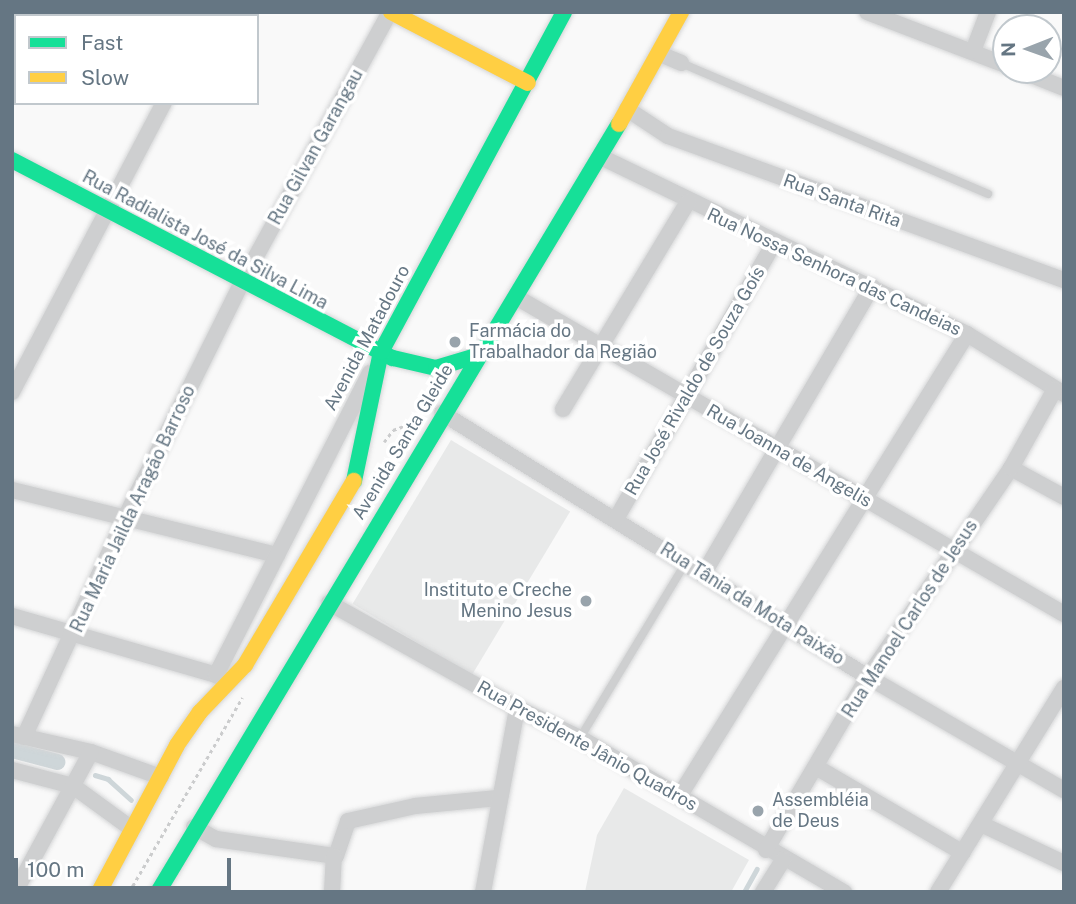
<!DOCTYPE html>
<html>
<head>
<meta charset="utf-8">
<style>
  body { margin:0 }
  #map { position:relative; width:1076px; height:904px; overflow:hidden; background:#f9f9f9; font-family:"Public Sans",sans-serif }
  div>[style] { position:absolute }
  .built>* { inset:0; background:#e8e9e9; transform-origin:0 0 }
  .stream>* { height:4.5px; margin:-2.25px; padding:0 2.25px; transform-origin:2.25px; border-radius:2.25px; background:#ced6d9 }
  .canal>* { height:16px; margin:-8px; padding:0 8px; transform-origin:8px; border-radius:8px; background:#ced6d9 }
  .path>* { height:2.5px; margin-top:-1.25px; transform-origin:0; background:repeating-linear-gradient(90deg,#cbcccd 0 3.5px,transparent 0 7px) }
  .roads { filter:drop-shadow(0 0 2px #d5d6d7) drop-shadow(0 0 2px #d5d6d7) }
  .lane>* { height:8px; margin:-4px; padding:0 4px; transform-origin:4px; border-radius:4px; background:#cecfd0 }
  .street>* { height:16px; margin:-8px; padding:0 8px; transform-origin:8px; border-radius:8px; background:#cecfd0 }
  .fast>* { height:16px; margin:-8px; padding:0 8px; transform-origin:8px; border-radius:8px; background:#16e098 }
  .slow>* { height:16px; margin:-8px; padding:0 8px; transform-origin:8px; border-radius:8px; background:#ffcf43 }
  .dots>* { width:19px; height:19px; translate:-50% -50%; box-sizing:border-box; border:4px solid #fff; border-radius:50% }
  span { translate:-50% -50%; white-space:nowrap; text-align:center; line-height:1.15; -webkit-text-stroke:7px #fff; paint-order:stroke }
  .street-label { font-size:18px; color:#657683 }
  .poi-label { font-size:18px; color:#657683 }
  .left { translate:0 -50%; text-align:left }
  .right { translate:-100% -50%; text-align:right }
  .frame { position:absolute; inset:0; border:14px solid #657683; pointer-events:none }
  .legend { position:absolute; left:14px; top:14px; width:245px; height:91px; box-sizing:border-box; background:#fff; border:2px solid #c1c8cd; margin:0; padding:9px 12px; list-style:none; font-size:21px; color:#657683 }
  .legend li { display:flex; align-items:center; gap:14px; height:35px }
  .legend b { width:35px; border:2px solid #c1c8cd }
  .north { position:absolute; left:992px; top:14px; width:70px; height:70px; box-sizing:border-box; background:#fff; border:2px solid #c1c8cd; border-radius:50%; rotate:269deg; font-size:19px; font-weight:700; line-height:28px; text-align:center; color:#657683 }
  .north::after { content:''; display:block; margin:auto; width:24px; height:32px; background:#99a4ac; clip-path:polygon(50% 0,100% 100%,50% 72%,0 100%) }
  .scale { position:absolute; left:14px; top:858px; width:217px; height:32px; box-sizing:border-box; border:4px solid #657683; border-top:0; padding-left:9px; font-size:21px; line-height:24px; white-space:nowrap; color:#657683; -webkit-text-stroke:5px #fff; paint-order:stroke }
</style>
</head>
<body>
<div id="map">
  <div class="built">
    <i style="left:451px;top:440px;width:139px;height:191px;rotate:31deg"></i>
    <i style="clip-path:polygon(624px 788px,749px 860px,731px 892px,585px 892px,597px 835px)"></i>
  </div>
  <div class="stream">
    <i style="left:95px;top:775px;width:14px;rotate:17deg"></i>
    <i style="left:108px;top:779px;width:31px;rotate:42deg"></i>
    <i style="left:744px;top:892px;width:26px;rotate:-61deg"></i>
  </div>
  <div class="canal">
    <i style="left:12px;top:750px;width:47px;rotate:14.9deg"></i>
  </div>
  <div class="path">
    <i style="left:384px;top:442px;width:15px;rotate:-53deg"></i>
    <i style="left:393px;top:430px;width:20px;rotate:-20deg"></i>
    <i style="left:129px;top:892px;width:225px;rotate:-59.8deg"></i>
  </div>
  <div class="roads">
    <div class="lane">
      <i style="left:681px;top:63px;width:334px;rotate:23.1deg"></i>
      <i style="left:580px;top:738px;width:203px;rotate:-58.9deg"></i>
    </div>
    <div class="street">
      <i style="left:867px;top:12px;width:149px;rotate:20.9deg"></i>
      <i style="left:35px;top:16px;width:4px;rotate:-63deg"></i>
      <i style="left:210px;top:16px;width:4px;rotate:-76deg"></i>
      <i style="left:973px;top:51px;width:42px;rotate:-69deg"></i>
      <i style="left:660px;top:54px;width:23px;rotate:23deg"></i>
      <i style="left:12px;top:59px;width:8px;rotate:-60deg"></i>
      <i style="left:1019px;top:70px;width:48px;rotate:21.8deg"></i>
      <i style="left:627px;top:109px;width:49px;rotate:33.4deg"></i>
      <i style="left:668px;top:136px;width:421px;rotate:20deg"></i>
      <i style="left:601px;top:157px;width:407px;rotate:25.8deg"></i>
      <i style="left:967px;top:334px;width:114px;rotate:31.7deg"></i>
      <i style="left:516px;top:297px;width:633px;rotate:30.05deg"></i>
      <i style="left:12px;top:392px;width:327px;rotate:-62.3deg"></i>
      <i style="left:563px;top:409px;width:242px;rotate:-58.9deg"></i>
      <i style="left:442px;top:413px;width:501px;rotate:31.79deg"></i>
      <i style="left:868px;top:677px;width:226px;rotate:30deg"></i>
      <i style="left:1011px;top:468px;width:60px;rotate:28.7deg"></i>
      <i style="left:12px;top:490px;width:273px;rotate:13.8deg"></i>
      <i style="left:616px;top:519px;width:318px;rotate:-60.2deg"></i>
      <i style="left:704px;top:573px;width:332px;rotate:-59.6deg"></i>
      <i style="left:329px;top:603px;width:215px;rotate:29.2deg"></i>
      <i style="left:517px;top:708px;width:70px;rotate:25.5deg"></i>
      <i style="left:580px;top:738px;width:306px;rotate:30.3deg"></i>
      <i style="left:12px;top:616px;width:212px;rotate:16.1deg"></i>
      <i style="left:227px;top:681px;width:13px;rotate:-151deg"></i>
      <i style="left:216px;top:675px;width:339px;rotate:-63deg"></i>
      <i style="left:12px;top:734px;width:81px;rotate:12.8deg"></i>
      <i style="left:91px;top:752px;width:74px;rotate:19.7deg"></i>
      <i style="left:24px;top:737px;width:243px;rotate:-65.2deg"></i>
      <i style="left:126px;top:516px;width:261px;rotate:-63.6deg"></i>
      <i style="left:242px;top:282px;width:308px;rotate:-61.3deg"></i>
      <i style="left:816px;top:767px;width:170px;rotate:30.3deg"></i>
      <i style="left:12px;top:770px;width:63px;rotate:14.7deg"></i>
      <i style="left:73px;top:786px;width:73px;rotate:36.1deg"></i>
      <i style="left:680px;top:795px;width:543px;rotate:-58.1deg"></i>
      <i style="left:981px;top:824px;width:92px;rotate:25.2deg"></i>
      <i style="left:194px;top:827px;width:25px;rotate:29deg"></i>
      <i style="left:216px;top:839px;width:121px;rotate:8.1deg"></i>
      <i style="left:336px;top:856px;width:37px;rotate:-71deg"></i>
      <i style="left:348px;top:821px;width:69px;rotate:-12.6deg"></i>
      <i style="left:415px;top:806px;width:83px;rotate:-5.5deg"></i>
      <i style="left:766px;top:850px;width:201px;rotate:-59.5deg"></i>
      <i style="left:868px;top:677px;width:253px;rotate:-55.6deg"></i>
      <i style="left:1011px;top:468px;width:90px;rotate:-60.9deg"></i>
      <i style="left:15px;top:892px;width:159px;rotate:-61.5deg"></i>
      <i style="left:332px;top:892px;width:36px;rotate:-87deg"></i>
      <i style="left:483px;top:892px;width:187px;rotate:-79.5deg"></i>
      <i style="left:763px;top:892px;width:38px;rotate:-58deg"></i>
      <i style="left:938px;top:892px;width:240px;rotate:-58.3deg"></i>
    </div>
    <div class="fast">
      <i style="left:12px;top:160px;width:429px;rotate:27.5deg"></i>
      <i style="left:393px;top:358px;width:44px;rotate:13.1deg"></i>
      <i style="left:436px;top:368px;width:42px;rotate:-16.7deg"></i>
      <i style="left:354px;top:481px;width:132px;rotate:-78.2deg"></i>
      <i style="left:381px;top:352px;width:386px;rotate:-61.7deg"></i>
      <i style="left:158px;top:892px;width:896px;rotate:-59.03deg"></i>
    </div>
    <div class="slow">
      <i style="left:391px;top:12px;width:154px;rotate:27.4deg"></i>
      <i style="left:619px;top:124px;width:128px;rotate:-61deg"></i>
      <i style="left:99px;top:892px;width:166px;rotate:-62deg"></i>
      <i style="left:177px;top:745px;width:40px;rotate:-55.1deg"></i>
      <i style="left:200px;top:712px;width:65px;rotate:-46.2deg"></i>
      <i style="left:245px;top:665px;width:214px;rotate:-59.4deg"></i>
    </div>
  </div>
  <div class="dots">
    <i style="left:455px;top:342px;background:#99a4ac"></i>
    <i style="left:586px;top:601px;background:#99a4ac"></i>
    <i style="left:758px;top:811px;background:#99a4ac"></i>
  </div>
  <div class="street-label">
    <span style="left:316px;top:147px;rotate:-61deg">Rua Gilvan Garangau</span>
    <span style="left:842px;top:201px;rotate:20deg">Rua Santa Rita</span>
    <span style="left:205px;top:240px;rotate:28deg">Rua Radialista José da Silva Lima</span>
    <span style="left:834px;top:272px;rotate:25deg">Rua Nossa Senhora das Candeias</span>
    <span style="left:367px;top:338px;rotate:-62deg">Avenida Matadouro</span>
    <span style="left:695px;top:381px;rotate:-60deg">Rua José Rivaldo de Souza Goís</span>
    <span style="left:403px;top:442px;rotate:-59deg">Avenida Santa Gleide</span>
    <span style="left:789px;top:456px;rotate:30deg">Rua Joanna de Angelis</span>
    <span style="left:133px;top:509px;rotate:-65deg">Rua Maria Jailda Aragão Barroso</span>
    <span style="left:752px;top:604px;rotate:32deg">Rua Tânia da Mota Paixão</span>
    <span style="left:910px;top:619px;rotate:-57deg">Rua Manoel Carlos de Jesus</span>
    <span style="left:587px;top:746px;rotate:29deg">Rua Presidente Jânio Quadros</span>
  </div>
  <div class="poi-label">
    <span class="left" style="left:469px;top:342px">Farmácia do<br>Trabalhador da Região</span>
    <span class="right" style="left:572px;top:601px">Instituto e Creche<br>Menino Jesus</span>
    <span class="left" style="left:772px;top:811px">Assembléia<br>de Deus</span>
  </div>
  <div class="frame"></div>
  <ul class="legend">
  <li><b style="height:9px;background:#16e098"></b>Fast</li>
  <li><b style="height:9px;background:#ffcf43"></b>Slow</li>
  </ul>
  <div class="north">N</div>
  <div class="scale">100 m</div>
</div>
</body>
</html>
